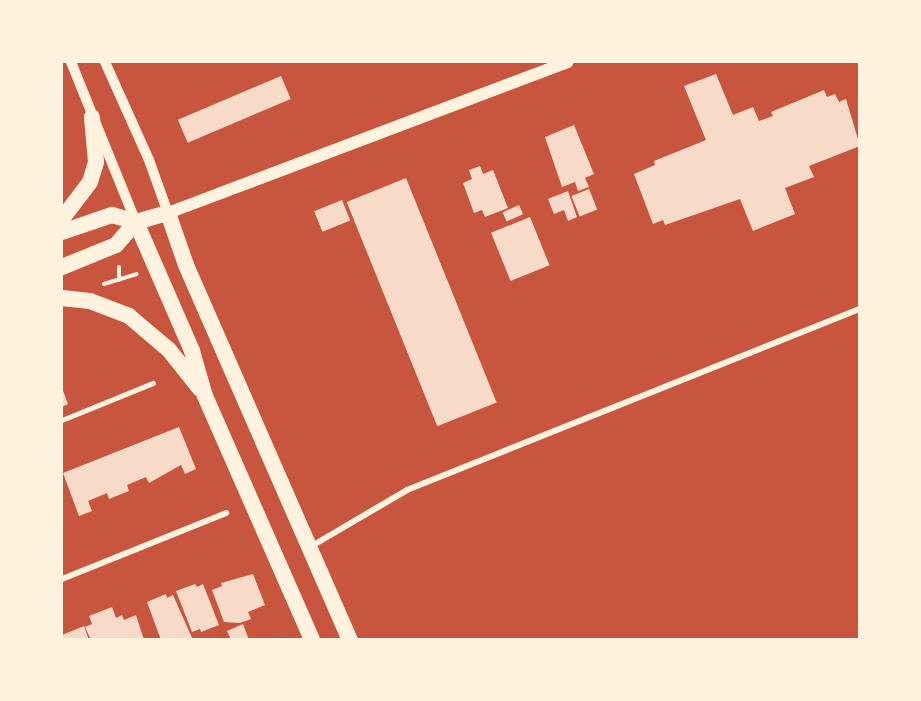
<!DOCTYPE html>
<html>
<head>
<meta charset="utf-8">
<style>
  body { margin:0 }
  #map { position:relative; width:921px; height:701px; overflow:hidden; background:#c8553d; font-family:Jost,sans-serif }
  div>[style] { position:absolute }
  .building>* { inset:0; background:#f7dbc8; transform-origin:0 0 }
  .path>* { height:4px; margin:-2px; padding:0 2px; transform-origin:2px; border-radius:2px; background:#fff3e0 }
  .service>* { height:4.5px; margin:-2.25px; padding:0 2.25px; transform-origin:2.25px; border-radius:2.25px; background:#fff3e0 }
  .minor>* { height:6px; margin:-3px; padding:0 3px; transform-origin:3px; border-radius:3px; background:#fff3e0 }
  .tertiary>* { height:10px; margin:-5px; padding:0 5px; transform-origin:5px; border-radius:5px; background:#fff3e0 }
  .secondary>* { height:12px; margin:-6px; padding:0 6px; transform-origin:6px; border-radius:6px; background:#fff3e0 }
  .trunk>* { height:16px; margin:-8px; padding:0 8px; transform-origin:8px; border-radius:8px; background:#fff3e0 }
  span { translate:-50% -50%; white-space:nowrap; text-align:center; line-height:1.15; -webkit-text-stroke:6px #fff3e0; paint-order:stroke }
  .frame { position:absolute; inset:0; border:63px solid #fff3e0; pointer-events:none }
</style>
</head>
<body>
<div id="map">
  <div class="building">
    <i style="clip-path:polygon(716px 74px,733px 115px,753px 107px,759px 121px,773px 116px,771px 112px,824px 90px,827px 97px,835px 94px,839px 102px,846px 99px,860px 146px,809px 166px,814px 177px,785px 188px,795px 214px,753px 231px,740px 199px,665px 225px,663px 220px,653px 224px,634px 174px,655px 165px,654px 161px,706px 140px,684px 86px)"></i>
    <i style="left:281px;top:76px;width:25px;height:112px;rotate:67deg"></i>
    <i style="clip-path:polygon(574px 125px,594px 174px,585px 178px,589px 187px,578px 191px,575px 182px,562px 187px,545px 137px)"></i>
    <i style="clip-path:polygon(480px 166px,483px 174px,493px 170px,508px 208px,485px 217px,482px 210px,474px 213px,463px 183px,472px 179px,469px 170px)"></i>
    <i style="left:406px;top:178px;width:242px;height:64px;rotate:68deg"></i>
    <i style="left:589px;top:189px;width:22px;height:19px;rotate:68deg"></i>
    <i style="clip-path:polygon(568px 191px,577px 217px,568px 221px,564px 210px,554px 214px,548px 199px)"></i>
    <i style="left:342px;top:200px;width:22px;height:30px;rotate:68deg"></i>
    <i style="left:519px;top:205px;width:10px;height:18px;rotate:66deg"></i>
    <i style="left:530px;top:217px;width:52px;height:42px;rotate:68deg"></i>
    <i style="clip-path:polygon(62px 388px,68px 404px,62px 407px)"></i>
    <i style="clip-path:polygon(179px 427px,196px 469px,185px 474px,181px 465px,149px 483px,146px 477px,127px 485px,129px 491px,109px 499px,107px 493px,88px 501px,92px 511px,79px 516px,63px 473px)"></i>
    <i style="clip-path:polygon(253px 574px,265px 605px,248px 612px,251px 619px,240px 623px,224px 622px,212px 590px,222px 586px,221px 583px)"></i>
    <i style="clip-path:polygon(195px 584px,197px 587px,203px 584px,219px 625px,201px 632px,200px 629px,192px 632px,176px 591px)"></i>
    <i style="clip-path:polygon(166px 594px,167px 598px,173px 595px,193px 640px,161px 640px,147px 602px)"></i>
    <i style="clip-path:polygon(112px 607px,116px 618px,122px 615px,124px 620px,136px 615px,144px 640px,91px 640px,85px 627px,92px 624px,89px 616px)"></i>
    <i style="clip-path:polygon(243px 624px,249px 640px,231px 640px,227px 631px)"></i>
    <i style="clip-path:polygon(84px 626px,89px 640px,62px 640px,62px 635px)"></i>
  </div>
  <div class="path">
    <i style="left:119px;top:267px;width:13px;rotate:90deg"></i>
    <i style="left:104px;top:284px;width:34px;rotate:-17deg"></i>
  </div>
  <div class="service">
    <i style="left:62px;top:420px;width:98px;rotate:-22.1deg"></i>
  </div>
  <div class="minor">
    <i style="left:310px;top:547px;width:113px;rotate:-30.4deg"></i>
    <i style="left:407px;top:490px;width:488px;rotate:-21.8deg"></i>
    <i style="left:62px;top:579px;width:177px;rotate:-21.9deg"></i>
  </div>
  <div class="tertiary">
    <i style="left:71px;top:62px;width:173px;rotate:67.9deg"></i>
    <i style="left:105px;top:62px;width:107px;rotate:65.8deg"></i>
    <i style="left:149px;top:160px;width:56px;rotate:70.3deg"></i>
  </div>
  <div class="secondary">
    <i style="left:168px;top:213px;width:427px;rotate:-20.7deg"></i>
  </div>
  <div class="trunk">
    <i style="left:62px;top:219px;width:46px;rotate:-52.9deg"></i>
    <i style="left:90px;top:182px;width:21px;rotate:-73deg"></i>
    <i style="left:96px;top:162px;width:45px;rotate:-95.1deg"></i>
    <i style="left:136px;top:222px;width:141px;rotate:66.5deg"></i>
    <i style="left:192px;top:351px;width:47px;rotate:73.9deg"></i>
    <i style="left:205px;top:396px;width:266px;rotate:66.3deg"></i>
    <i style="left:62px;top:232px;width:53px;rotate:-18.8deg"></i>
    <i style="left:112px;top:215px;width:25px;rotate:16deg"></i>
    <i style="left:62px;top:267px;width:58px;rotate:-22.2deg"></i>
    <i style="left:116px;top:245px;width:30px;rotate:-49deg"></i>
    <i style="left:136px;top:222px;width:33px;rotate:-16deg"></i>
    <i style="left:168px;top:213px;width:55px;rotate:70.9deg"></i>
    <i style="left:186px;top:265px;width:409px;rotate:66.4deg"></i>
    <i style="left:62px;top:298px;width:28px;rotate:6deg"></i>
    <i style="left:90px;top:301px;width:42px;rotate:21deg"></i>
    <i style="left:129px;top:316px;width:52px;rotate:40.4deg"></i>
    <i style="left:169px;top:350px;width:50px;rotate:51.5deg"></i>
  </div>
  <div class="frame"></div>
</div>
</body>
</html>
